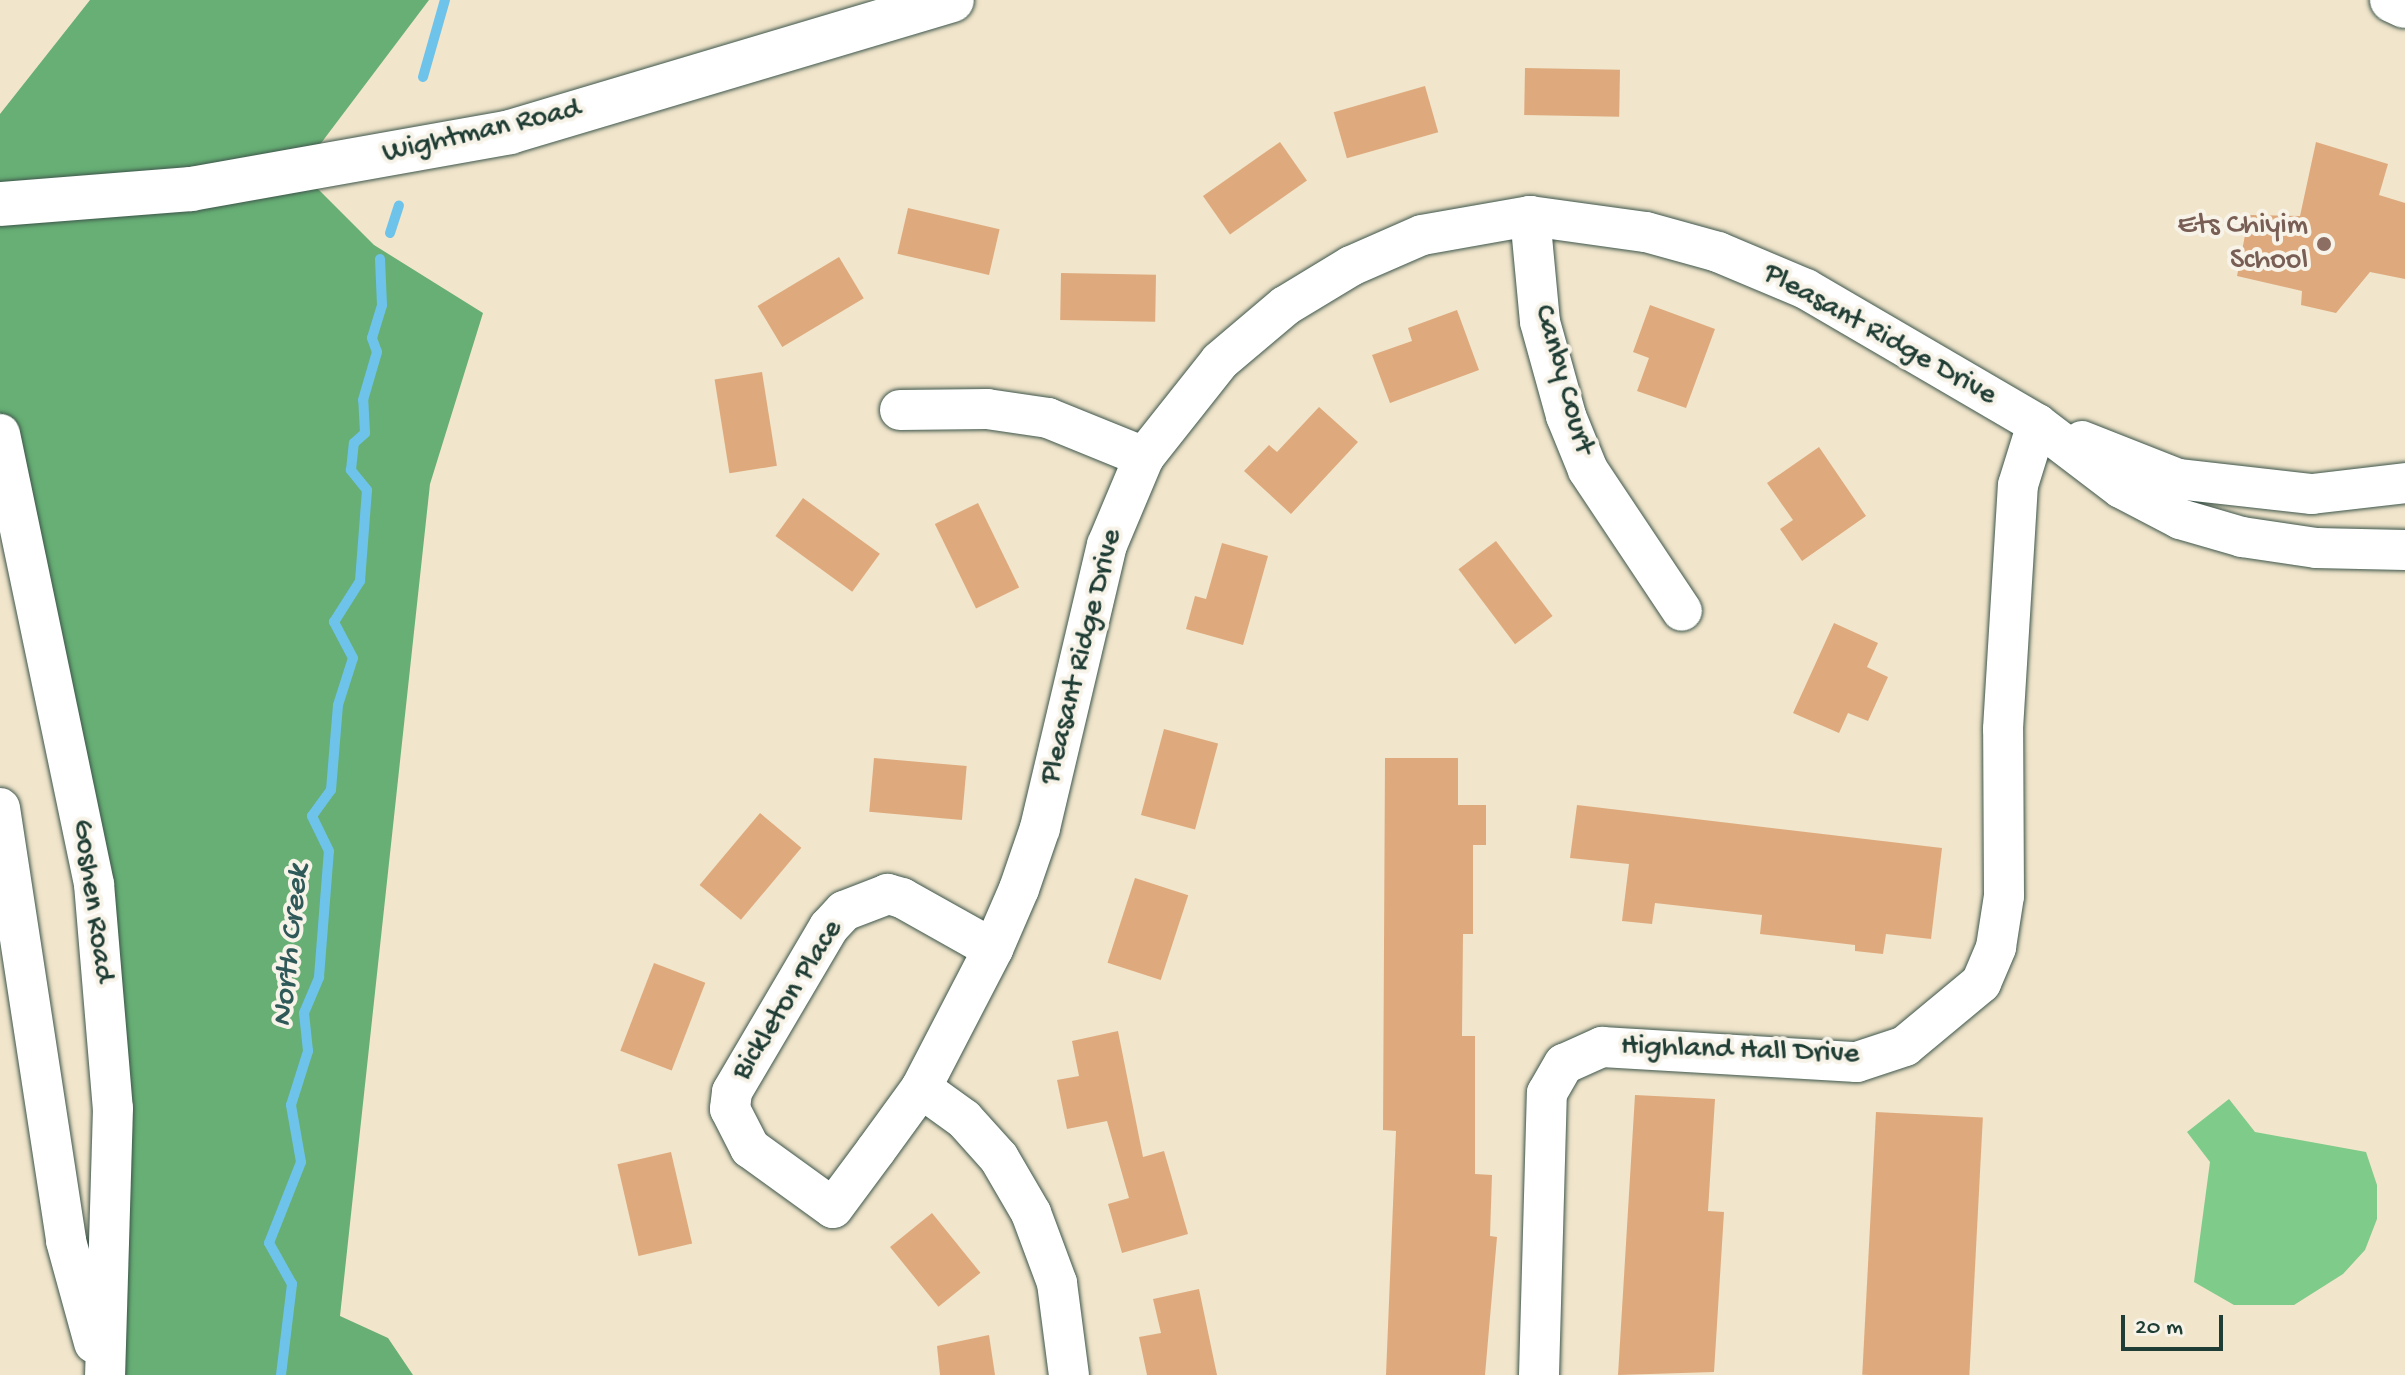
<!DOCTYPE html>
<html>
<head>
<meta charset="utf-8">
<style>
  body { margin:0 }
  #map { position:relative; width:2405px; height:1375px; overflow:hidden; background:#f1e5cb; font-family:"Gochi Hand",sans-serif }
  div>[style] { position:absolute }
  .green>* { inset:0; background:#7fcb89 }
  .forest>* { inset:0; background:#67af75 }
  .stream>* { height:10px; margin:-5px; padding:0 5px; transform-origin:5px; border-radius:5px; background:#6ec3eb }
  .building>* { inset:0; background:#deaa7d; transform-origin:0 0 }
  .roads { filter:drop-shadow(0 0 2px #3e564b) drop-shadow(0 0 2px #3e564b) }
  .minor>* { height:40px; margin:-20px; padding:0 20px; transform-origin:20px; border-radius:20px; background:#fff }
  .major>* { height:44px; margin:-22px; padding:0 22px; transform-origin:22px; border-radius:22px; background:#fff }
  .dots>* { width:22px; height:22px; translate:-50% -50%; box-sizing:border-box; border:4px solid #f7f3e8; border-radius:50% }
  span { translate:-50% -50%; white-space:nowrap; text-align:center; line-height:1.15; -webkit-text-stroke:8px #f7f3e8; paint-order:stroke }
  .street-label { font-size:30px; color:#1f3d34 }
  .education-label { font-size:30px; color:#785e54 }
  .right { translate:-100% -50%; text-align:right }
  .water-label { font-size:32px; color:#2f5859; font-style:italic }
  .scale { position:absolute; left:2121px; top:1315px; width:102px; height:36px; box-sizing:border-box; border:4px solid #1f3d34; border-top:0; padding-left:10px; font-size:24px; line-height:28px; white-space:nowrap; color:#1f3d34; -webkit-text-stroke:6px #f7f3e8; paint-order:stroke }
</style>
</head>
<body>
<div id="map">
  <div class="green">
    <i style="clip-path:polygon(2229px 1099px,2255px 1132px,2366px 1152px,2377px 1185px,2377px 1219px,2365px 1250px,2343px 1274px,2294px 1305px,2234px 1305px,2194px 1282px,2210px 1162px,2187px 1132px)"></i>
  </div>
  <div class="forest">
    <i style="clip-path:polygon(90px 0,429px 0,300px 171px,374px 245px,483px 313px,430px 484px,340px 1316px,388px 1338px,413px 1375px,105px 1375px,113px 1108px,0 434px,0 114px)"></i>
  </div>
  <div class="stream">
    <i style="left:423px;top:77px;width:80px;rotate:-74.1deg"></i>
    <i style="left:390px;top:233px;width:29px;rotate:-72deg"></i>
    <i style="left:281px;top:1375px;width:92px;rotate:-83.1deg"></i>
    <i style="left:292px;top:1284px;width:47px;rotate:-119.3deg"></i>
    <i style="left:269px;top:1243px;width:87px;rotate:-68.4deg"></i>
    <i style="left:301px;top:1162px;width:58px;rotate:-100deg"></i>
    <i style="left:291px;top:1105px;width:57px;rotate:-72.5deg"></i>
    <i style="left:308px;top:1051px;width:38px;rotate:-96deg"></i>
    <i style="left:304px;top:1013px;width:39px;rotate:-67deg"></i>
    <i style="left:319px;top:977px;width:126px;rotate:-85.5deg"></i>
    <i style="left:329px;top:851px;width:39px;rotate:-116deg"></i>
    <i style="left:312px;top:816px;width:32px;rotate:-54deg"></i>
    <i style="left:331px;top:790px;width:85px;rotate:-85.3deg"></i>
    <i style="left:338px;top:705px;width:49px;rotate:-72.3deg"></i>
    <i style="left:353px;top:658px;width:41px;rotate:-117.8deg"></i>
    <i style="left:334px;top:622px;width:49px;rotate:-57.6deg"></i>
    <i style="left:360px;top:581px;width:91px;rotate:-85.6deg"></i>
    <i style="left:367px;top:490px;width:26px;rotate:-129deg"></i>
    <i style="left:351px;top:470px;width:27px;rotate:-84deg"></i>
    <i style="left:354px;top:443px;width:15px;rotate:-42deg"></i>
    <i style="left:365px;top:433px;width:33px;rotate:-93deg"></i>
    <i style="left:363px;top:400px;width:50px;rotate:-73.7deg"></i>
    <i style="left:377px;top:352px;width:15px;rotate:-110deg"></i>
    <i style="left:372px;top:338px;width:34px;rotate:-73deg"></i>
    <i style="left:382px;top:305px;width:46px;rotate:-92.5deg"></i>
  </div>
  <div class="building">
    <i style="left:1525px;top:68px;width:95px;height:47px;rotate:1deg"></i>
    <i style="left:1425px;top:86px;width:48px;height:95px;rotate:74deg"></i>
    <i style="left:1280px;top:142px;width:47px;height:94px;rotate:55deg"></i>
    <i style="clip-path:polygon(2316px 142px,2388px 164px,2379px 195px,2405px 203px,2405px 279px,2370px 272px,2336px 313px,2301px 305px,2302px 291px,2237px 276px,2249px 215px,2300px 216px)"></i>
    <i style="left:908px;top:208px;width:94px;height:47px;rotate:13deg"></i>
    <i style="left:839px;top:257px;width:48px;height:95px;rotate:59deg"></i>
    <i style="left:1061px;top:273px;width:95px;height:47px;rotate:1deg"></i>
    <i style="clip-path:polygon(1650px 305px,1715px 329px,1686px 408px,1637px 391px,1649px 358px,1633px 352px)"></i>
    <i style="clip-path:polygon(1457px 310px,1479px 370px,1390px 403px,1372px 355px,1412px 341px,1408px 328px)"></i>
    <i style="left:762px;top:372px;width:95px;height:48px;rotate:81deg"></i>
    <i style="clip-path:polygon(1319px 407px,1358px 442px,1291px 514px,1244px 471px,1269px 445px,1277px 452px)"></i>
    <i style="clip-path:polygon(1819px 447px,1866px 516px,1802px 561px,1780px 529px,1793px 520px,1767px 483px)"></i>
    <i style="left:803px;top:498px;width:95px;height:47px;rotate:36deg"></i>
    <i style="left:978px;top:503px;width:94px;height:48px;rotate:64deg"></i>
    <i style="left:1496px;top:541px;width:94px;height:47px;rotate:53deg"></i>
    <i style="clip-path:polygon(1222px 543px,1268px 556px,1243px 645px,1186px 629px,1195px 596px,1206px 599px)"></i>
    <i style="clip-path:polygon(1834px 623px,1878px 643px,1867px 667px,1888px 677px,1868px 721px,1848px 713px,1839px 733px,1793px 713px)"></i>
    <i style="left:1164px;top:729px;width:56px;height:89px;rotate:15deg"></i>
    <i style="left:874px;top:758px;width:93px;height:54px;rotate:5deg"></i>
    <i style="clip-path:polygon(1385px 758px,1458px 758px,1458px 805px,1486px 805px,1486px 845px,1473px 845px,1473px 934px,1463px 934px,1462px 1036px,1475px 1036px,1475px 1174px,1492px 1175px,1490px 1236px,1497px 1237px,1485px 1375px,1386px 1375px,1396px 1131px,1383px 1130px)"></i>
    <i style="clip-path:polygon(1577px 805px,1942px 848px,1931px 939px,1886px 934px,1883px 954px,1855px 951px,1855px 945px,1760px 934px,1762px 915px,1655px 903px,1652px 924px,1622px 921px,1629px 864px,1570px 858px)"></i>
    <i style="left:760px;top:813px;width:54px;height:94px;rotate:40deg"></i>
    <i style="left:1135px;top:878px;width:56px;height:89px;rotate:18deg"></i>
    <i style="left:654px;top:963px;width:55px;height:94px;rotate:21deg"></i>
    <i style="clip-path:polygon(1118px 1031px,1143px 1157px,1164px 1151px,1188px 1234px,1122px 1253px,1108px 1204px,1129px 1198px,1107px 1121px,1067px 1129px,1057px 1080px,1079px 1076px,1072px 1041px)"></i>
    <i style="clip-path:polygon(1635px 1095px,1715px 1099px,1708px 1211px,1724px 1212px,1714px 1372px,1618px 1375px)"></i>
    <i style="left:1876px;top:1112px;width:107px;height:263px;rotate:3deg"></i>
    <i style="left:671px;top:1152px;width:94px;height:55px;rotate:77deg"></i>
    <i style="left:932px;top:1213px;width:77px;height:54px;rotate:51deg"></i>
    <i style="clip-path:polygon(1199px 1289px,1217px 1375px,1147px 1375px,1139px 1337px,1161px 1333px,1153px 1299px)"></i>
    <i style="clip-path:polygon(989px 1335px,995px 1375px,940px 1375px,937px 1346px)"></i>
  </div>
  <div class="roads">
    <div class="minor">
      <i style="left:1530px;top:216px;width:106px;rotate:84.6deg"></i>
      <i style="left:1540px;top:322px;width:98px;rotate:74.5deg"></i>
      <i style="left:1566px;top:416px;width:58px;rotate:67.8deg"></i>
      <i style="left:1588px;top:470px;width:169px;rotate:56.3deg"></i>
      <i style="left:900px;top:410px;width:87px;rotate:-0.7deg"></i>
      <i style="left:987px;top:409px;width:62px;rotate:8.4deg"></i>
      <i style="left:1048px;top:418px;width:104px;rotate:22.1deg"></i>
      <i style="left:0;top:434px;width:460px;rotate:78.2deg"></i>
      <i style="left:94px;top:884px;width:225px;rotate:85.2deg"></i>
      <i style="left:113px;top:1108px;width:267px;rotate:91.7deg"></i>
      <i style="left:2082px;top:441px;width:103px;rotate:21.6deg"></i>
      <i style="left:2178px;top:479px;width:135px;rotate:6.4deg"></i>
      <i style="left:2312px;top:494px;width:94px;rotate:-6.7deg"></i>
      <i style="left:0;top:808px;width:438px;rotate:81.3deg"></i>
      <i style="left:66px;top:1241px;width:106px;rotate:74.6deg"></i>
      <i style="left:993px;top:949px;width:104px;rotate:-150.7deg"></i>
      <i style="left:902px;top:898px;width:15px;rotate:-164deg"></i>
      <i style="left:888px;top:894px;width:47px;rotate:158.9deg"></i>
      <i style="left:844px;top:911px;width:22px;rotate:133deg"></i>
      <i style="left:829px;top:927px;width:191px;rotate:120.5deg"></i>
      <i style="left:732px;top:1092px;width:17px;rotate:97deg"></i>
      <i style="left:730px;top:1109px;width:44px;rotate:62.9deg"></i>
      <i style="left:750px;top:1148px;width:102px;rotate:35.9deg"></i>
      <i style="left:833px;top:1208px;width:72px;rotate:-53.4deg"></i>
      <i style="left:876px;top:1150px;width:77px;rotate:-54deg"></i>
      <i style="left:921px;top:1088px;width:157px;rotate:-62.6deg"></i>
      <i style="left:993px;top:949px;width:65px;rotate:-66.6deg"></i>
      <i style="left:1019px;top:889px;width:65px;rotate:-71deg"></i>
      <i style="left:1040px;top:828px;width:291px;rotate:-76.7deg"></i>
      <i style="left:1107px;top:545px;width:95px;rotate:-67.2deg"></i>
      <i style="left:1144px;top:457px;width:122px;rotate:-51.6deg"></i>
      <i style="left:1220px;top:361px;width:85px;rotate:-40.2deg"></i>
      <i style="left:1285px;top:306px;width:77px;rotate:-31.2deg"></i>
      <i style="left:1351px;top:266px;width:77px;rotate:-23.6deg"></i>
      <i style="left:1422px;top:235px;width:110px;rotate:-10deg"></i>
      <i style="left:1530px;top:216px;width:117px;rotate:7.9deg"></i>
      <i style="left:1646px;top:232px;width:75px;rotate:15.5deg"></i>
      <i style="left:1718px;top:252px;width:95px;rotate:22.8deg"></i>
      <i style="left:1806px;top:289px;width:268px;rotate:30.3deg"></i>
      <i style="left:2037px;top:424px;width:106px;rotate:37.3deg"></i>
      <i style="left:2121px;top:488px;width:67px;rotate:27.7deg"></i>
      <i style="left:2180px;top:519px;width:65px;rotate:16.2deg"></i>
      <i style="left:2242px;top:537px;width:75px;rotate:8.5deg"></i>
      <i style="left:2316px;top:548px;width:89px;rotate:1.3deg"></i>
      <i style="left:921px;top:1088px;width:53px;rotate:35.8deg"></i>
      <i style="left:964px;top:1119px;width:52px;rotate:48.1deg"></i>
      <i style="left:999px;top:1158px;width:64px;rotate:59.8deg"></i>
      <i style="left:1031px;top:1213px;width:75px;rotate:69.6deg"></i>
      <i style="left:1057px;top:1283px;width:93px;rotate:82.6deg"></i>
      <i style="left:1539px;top:1375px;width:282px;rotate:-88.4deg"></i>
      <i style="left:1547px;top:1093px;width:34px;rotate:-60deg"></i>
      <i style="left:1564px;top:1064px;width:42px;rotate:-24.1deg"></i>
      <i style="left:1602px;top:1047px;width:255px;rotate:3.4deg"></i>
      <i style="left:1857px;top:1062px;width:51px;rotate:-18.4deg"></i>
      <i style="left:1905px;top:1046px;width:99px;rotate:-39.7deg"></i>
      <i style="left:1981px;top:983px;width:39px;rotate:-67deg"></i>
      <i style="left:1996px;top:947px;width:52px;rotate:-81.1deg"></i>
      <i style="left:2004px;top:896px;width:167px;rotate:-90.3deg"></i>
      <i style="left:2003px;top:729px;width:244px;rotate:-86.5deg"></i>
      <i style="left:2018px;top:485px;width:64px;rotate:-72.7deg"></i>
    </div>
    <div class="major">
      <i style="left:2392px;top:0;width:14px;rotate:25deg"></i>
      <i style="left:0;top:204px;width:192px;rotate:-4.5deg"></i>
      <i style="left:191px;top:189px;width:324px;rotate:-10.1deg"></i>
      <i style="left:510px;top:132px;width:461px;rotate:-16.6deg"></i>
    </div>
  </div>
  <div class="dots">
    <i style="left:2324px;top:244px;background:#8d6e63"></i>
  </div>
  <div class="street-label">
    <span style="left:482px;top:133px;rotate:-13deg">Wightman Road</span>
    <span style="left:1879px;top:336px;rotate:29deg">Pleasant Ridge Drive</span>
    <span style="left:1562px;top:380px;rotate:74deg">Canby Court</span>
    <span style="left:1083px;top:657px;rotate:-76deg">Pleasant Ridge Drive</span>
    <span style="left:91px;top:901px;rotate:82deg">Goshen Road</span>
    <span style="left:789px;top:1001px;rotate:-58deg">Bickleton Place</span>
    <span style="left:1740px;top:1052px;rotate:2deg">Highland Hall Drive</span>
  </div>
  <div class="education-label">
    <span class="right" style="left:2308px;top:244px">Ets Chiyim<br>School</span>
  </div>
  <div class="water-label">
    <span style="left:292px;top:946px;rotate:-84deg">North Creek</span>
  </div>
  <div class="scale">20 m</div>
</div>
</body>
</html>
